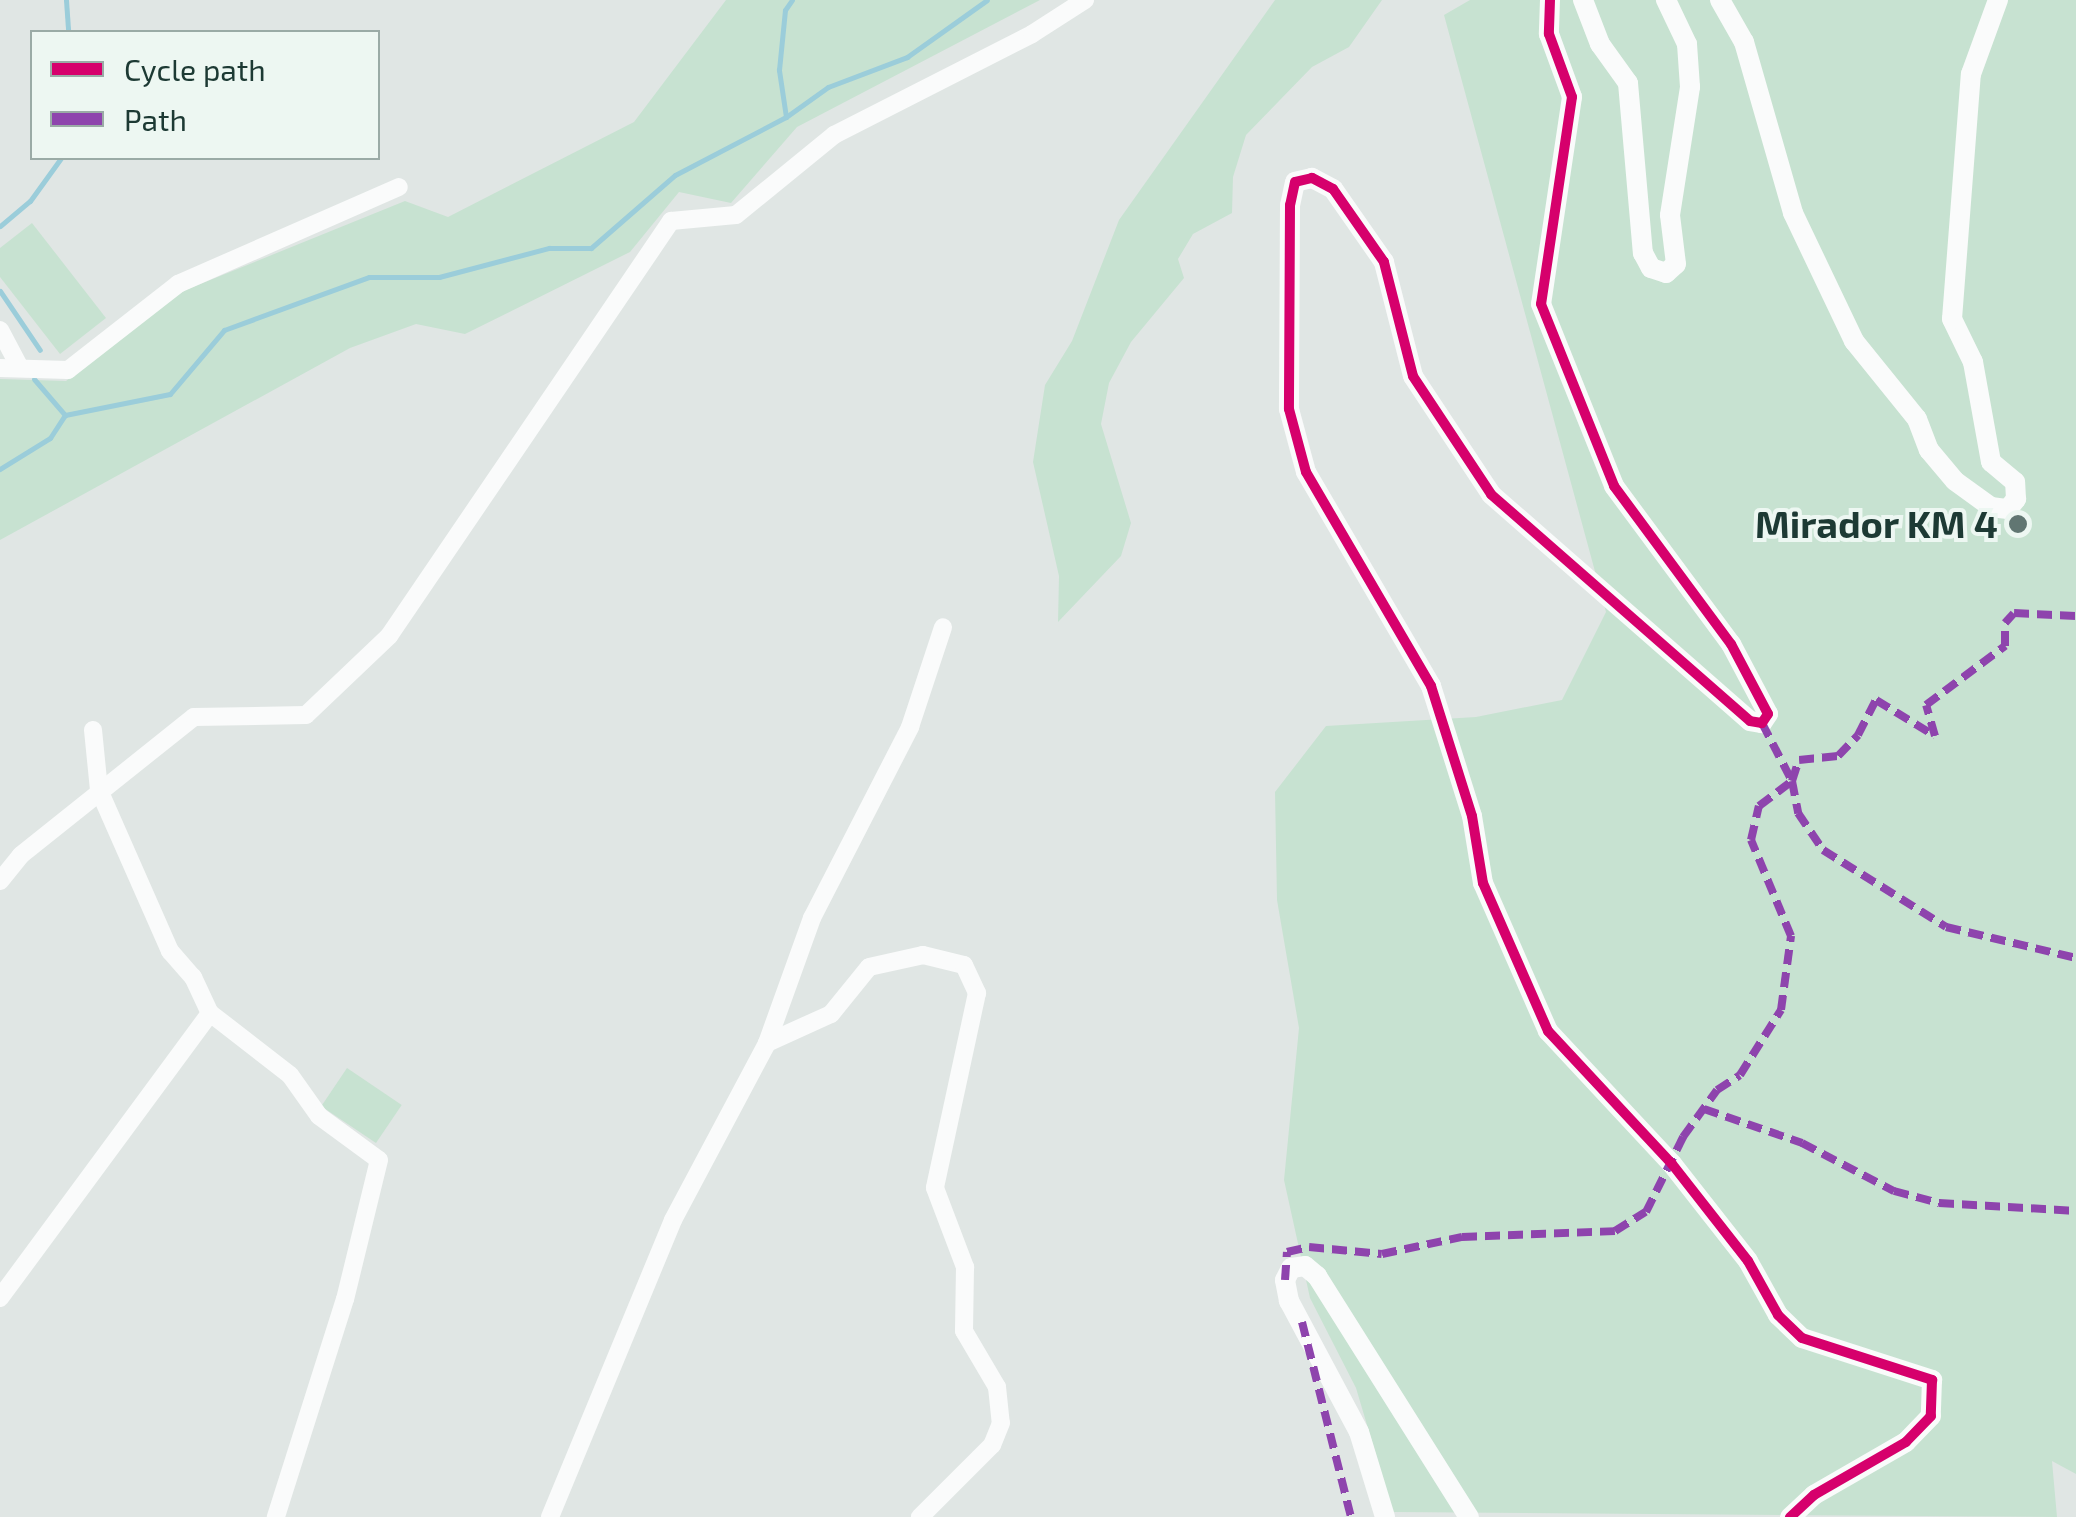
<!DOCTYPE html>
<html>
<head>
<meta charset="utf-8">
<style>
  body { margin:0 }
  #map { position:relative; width:2076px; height:1517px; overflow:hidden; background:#e0e6e4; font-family:"Exo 2",sans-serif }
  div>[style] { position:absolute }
  .green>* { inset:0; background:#c7e2d1; transform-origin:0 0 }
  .stream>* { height:5px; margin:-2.5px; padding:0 2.5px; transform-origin:2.5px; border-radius:2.5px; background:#9bcdda }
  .minor>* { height:18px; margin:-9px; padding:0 9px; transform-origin:9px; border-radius:9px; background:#fafbfb }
  .tertiary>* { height:20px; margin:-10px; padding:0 10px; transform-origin:10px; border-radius:10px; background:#fafbfb }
  .quiet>* { height:8px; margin-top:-4px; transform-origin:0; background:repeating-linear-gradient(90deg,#8e44ad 0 15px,transparent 0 23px) }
  .cycleway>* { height:10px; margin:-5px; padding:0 5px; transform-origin:5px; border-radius:5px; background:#d6006c }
  .dots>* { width:28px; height:28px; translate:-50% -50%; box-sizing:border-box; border:5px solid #edf7f2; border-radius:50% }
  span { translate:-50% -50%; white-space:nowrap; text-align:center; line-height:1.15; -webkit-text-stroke:8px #edf7f2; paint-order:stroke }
  .poi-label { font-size:38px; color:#1d3a34; font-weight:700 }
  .right { translate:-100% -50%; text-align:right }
  .legend { position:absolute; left:30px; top:30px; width:350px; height:130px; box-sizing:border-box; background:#edf7f2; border:2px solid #9aaba6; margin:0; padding:12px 18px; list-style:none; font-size:30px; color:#1d3a34 }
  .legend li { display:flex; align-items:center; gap:20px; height:50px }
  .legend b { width:50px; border:2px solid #9aaba6 }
</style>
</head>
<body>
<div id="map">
  <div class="green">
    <i style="clip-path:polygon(726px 0,1040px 0,797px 127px,731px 203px,679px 192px,630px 252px,465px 334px,416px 324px,350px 348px,0 540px,0 379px,66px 381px,178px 293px,405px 201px,448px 217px,634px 122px)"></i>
    <i style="clip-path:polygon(1275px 0,1382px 0,1349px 47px,1312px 67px,1246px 135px,1233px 177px,1232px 213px,1193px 234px,1178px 259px,1184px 278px,1131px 342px,1109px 383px,1101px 424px,1131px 523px,1121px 556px,1058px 622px,1059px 576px,1033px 462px,1045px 385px,1072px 341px,1119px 220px)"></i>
    <i style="clip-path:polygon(1470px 0,2076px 0,2076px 1474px,2052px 1461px,2057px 1517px,1393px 1512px,1356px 1388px,1310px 1298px,1284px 1180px,1299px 1028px,1277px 900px,1275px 792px,1326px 726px,1476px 717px,1562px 700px,1606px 612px,1444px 15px)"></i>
    <i style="clip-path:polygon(32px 223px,106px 318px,60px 354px,0 277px,0 248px)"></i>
    <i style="left:347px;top:1068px;width:66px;height:46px;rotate:34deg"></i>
  </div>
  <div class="stream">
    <i style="left:66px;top:0;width:32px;rotate:86deg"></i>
    <i style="left:786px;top:117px;width:48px;rotate:-98.5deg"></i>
    <i style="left:779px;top:70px;width:60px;rotate:-84.3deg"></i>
    <i style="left:785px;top:10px;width:12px;rotate:-55deg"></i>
    <i style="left:0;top:226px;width:39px;rotate:-40deg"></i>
    <i style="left:30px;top:201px;width:53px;rotate:-54.2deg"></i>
    <i style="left:0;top:291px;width:71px;rotate:55.9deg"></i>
    <i style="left:34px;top:379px;width:48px;rotate:49.3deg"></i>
    <i style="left:0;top:469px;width:59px;rotate:-31.8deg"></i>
    <i style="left:50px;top:438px;width:27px;rotate:-57deg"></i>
    <i style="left:65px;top:415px;width:107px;rotate:-11.3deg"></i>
    <i style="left:170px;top:394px;width:84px;rotate:-49.8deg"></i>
    <i style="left:224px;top:330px;width:154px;rotate:-20.1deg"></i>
    <i style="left:369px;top:277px;width:70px"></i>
    <i style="left:439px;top:277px;width:114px;rotate:-14.8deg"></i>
    <i style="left:549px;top:248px;width:42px"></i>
    <i style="left:591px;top:248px;width:111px;rotate:-41deg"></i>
    <i style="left:675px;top:175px;width:125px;rotate:-27.6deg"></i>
    <i style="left:786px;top:117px;width:52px;rotate:-35.5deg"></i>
    <i style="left:828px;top:87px;width:85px;rotate:-20.8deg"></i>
    <i style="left:907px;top:57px;width:98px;rotate:-35.5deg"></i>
  </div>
  <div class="minor">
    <i style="left:0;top:330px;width:43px;rotate:62.2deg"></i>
    <i style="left:0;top:368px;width:68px;rotate:1.7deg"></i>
    <i style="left:68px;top:370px;width:140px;rotate:-38deg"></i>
    <i style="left:178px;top:284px;width:241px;rotate:-23.7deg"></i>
    <i style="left:93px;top:730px;width:60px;rotate:84.3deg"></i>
    <i style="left:99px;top:790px;width:176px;rotate:66.2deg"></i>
    <i style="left:170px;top:951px;width:35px;rotate:49deg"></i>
    <i style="left:193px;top:977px;width:40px;rotate:65deg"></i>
    <i style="left:210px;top:1013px;width:101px;rotate:37.8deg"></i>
    <i style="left:290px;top:1075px;width:50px;rotate:54.7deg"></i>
    <i style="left:319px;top:1116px;width:74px;rotate:36.3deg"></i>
    <i style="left:379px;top:1160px;width:143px;rotate:103.7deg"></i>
    <i style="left:345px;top:1299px;width:229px;rotate:107.6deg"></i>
    <i style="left:0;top:881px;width:33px;rotate:-51deg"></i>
    <i style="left:21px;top:855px;width:221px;rotate:-38.6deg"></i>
    <i style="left:194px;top:717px;width:112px;rotate:-1deg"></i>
    <i style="left:306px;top:715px;width:115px;rotate:-43.6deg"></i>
    <i style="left:389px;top:636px;width:502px;rotate:-55.8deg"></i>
    <i style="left:671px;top:221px;width:65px;rotate:-5.3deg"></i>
    <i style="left:736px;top:215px;width:127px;rotate:-39.2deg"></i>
    <i style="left:834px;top:135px;width:222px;rotate:-27deg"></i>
    <i style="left:1032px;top:34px;width:63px;rotate:-32.7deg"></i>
    <i style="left:767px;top:1043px;width:70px;rotate:-24.4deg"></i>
    <i style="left:831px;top:1014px;width:60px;rotate:-51deg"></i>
    <i style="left:869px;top:967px;width:55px;rotate:-12.5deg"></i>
    <i style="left:923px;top:955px;width:42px;rotate:13.7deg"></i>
    <i style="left:964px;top:965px;width:31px;rotate:65deg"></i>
    <i style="left:977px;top:993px;width:199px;rotate:102.2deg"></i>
    <i style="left:935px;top:1188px;width:85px;rotate:69.2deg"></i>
    <i style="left:965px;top:1267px;width:64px;rotate:90.9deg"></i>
    <i style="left:964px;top:1331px;width:65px;rotate:59.5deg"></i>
    <i style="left:997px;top:1387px;width:36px;rotate:84deg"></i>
    <i style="left:1001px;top:1423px;width:24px;rotate:112deg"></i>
    <i style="left:992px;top:1445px;width:102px;rotate:135deg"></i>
    <i style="left:0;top:1298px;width:354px;rotate:-53.6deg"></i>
    <i style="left:550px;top:1517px;width:321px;rotate:-67.5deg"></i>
    <i style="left:673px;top:1220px;width:200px;rotate:-62deg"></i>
    <i style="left:767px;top:1043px;width:133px;rotate:-70.2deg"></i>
    <i style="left:812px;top:918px;width:215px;rotate:-62.8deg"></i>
    <i style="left:910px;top:727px;width:105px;rotate:-71.7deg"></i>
  </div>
  <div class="tertiary">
    <i style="left:1550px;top:0;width:34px;rotate:92deg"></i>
    <i style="left:1549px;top:34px;width:67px;rotate:69.9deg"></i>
    <i style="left:1572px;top:97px;width:209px;rotate:98.5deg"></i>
    <i style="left:1541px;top:304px;width:196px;rotate:68.1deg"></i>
    <i style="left:1614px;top:486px;width:197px;rotate:53.5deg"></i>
    <i style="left:1731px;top:644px;width:79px;rotate:62.1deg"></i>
    <i style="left:1768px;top:714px;width:11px;rotate:124deg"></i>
    <i style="left:1762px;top:723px;width:12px;rotate:-171deg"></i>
    <i style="left:1750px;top:721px;width:344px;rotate:-138.8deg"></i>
    <i style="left:1491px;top:494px;width:141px;rotate:-123.5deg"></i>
    <i style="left:1413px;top:376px;width:118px;rotate:-104.3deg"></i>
    <i style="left:1384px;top:262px;width:89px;rotate:-124.9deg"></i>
    <i style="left:1333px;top:189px;width:24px;rotate:-152deg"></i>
    <i style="left:1312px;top:178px;width:17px;rotate:167deg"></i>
    <i style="left:1295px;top:182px;width:24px;rotate:102deg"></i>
    <i style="left:1290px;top:205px;width:204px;rotate:90.3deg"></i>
    <i style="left:1289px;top:409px;width:65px;rotate:74.9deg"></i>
    <i style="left:1306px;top:472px;width:248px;rotate:59.7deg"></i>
    <i style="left:1431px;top:686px;width:136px;rotate:72.5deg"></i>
    <i style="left:1472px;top:816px;width:68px;rotate:80.7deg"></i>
    <i style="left:1483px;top:883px;width:162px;rotate:66.3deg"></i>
    <i style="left:1548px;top:1031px;width:182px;rotate:47deg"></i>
    <i style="left:1672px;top:1164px;width:123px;rotate:51.9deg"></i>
    <i style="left:1748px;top:1261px;width:62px;rotate:60.9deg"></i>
    <i style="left:1778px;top:1315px;width:33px;rotate:44deg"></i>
    <i style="left:1802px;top:1338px;width:137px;rotate:17.9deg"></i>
    <i style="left:1932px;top:1380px;width:36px;rotate:92deg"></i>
    <i style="left:1931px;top:1416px;width:36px;rotate:134deg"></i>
    <i style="left:1906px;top:1442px;width:106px;rotate:150.1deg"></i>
    <i style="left:1814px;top:1495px;width:33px;rotate:137deg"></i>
    <i style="left:1583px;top:0;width:47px;rotate:68.9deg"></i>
    <i style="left:1600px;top:44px;width:48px;rotate:54.3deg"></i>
    <i style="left:1628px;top:83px;width:171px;rotate:85deg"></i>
    <i style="left:1643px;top:253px;width:17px;rotate:62deg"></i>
    <i style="left:1651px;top:268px;width:16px;rotate:18deg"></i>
    <i style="left:1666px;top:273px;width:13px;rotate:-42deg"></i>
    <i style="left:1676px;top:264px;width:49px;rotate:-97deg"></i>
    <i style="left:1670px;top:215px;width:130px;rotate:-81.1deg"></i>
    <i style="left:1690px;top:87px;width:43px;rotate:-94deg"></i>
    <i style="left:1687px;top:44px;width:49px;rotate:-115.5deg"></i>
    <i style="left:1720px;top:0;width:48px;rotate:60.3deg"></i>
    <i style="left:1744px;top:42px;width:178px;rotate:74deg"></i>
    <i style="left:1793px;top:213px;width:142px;rotate:64.5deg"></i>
    <i style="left:1854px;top:341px;width:100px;rotate:51.1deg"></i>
    <i style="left:1917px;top:419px;width:33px;rotate:69deg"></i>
    <i style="left:1929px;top:450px;width:40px;rotate:50deg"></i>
    <i style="left:1955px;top:481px;width:44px;rotate:35.8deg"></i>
    <i style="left:1991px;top:507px;width:17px;rotate:7deg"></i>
    <i style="left:2008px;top:509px;width:13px;rotate:-51deg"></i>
    <i style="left:2016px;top:499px;width:17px;rotate:-93deg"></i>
    <i style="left:2015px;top:482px;width:31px;rotate:-140deg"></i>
    <i style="left:1991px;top:462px;width:102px;rotate:-100.2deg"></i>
    <i style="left:1973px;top:362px;width:48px;rotate:-116deg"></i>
    <i style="left:1952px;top:319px;width:246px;rotate:-85.6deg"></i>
    <i style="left:1971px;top:74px;width:79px;rotate:-70deg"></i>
    <i style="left:1385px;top:1517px;width:89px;rotate:-107deg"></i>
    <i style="left:1359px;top:1432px;width:149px;rotate:-118.1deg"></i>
    <i style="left:1289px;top:1301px;width:21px;rotate:-101deg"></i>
    <i style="left:1285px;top:1280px;width:13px;rotate:-63deg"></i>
    <i style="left:1291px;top:1268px;width:14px;rotate:-8deg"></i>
    <i style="left:1305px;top:1266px;width:16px;rotate:40deg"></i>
    <i style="left:1317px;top:1276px;width:285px;rotate:57.8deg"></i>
  </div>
  <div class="quiet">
    <i style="left:1762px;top:723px;width:65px;rotate:62.7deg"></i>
    <i style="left:1792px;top:781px;width:33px;rotate:79deg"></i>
    <i style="left:1798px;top:813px;width:45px;rotate:56deg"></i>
    <i style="left:1823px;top:850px;width:145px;rotate:32deg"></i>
    <i style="left:1946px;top:927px;width:134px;rotate:13.4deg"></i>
    <i style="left:1704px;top:1109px;width:104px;rotate:19.1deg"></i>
    <i style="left:1802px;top:1143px;width:104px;rotate:27.6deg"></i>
    <i style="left:1894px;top:1191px;width:47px;rotate:14.9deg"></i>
    <i style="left:1939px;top:1203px;width:137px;rotate:3.3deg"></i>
    <i style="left:1285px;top:1280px;width:28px;rotate:-86deg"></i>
    <i style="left:1287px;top:1252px;width:23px;rotate:-13deg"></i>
    <i style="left:1309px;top:1247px;width:73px;rotate:5.5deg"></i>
    <i style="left:1382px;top:1254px;width:82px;rotate:-12deg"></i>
    <i style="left:1462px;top:1237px;width:153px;rotate:-2.2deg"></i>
    <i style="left:1615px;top:1231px;width:36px;rotate:-32deg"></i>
    <i style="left:1646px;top:1212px;width:84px;rotate:-63.7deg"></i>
    <i style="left:1683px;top:1137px;width:58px;rotate:-54.1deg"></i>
    <i style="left:1717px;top:1090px;width:27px;rotate:-33deg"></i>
    <i style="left:1740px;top:1075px;width:77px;rotate:-57.8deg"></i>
    <i style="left:1781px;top:1010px;width:75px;rotate:-82.3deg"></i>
    <i style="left:1791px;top:936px;width:104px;rotate:-112.6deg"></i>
    <i style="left:1751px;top:840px;width:35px;rotate:-77deg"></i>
    <i style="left:1759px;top:806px;width:41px;rotate:-37.1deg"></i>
    <i style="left:1792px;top:781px;width:22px;rotate:-72deg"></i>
    <i style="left:1799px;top:760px;width:39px;rotate:-6deg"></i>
    <i style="left:1838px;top:756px;width:29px;rotate:-46deg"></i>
    <i style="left:1858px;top:735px;width:39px;rotate:-63deg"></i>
    <i style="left:1876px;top:700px;width:69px;rotate:31.4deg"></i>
    <i style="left:1935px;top:736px;width:32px;rotate:-106deg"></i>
    <i style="left:1926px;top:705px;width:99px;rotate:-36.8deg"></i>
    <i style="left:2005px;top:646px;width:23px;rotate:-90deg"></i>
    <i style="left:2005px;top:623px;width:13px;rotate:-48deg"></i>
    <i style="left:2014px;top:613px;width:62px;rotate:2.8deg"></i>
    <i style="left:1302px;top:1322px;width:201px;rotate:75.9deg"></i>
  </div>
  <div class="cycleway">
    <i style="left:1550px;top:0;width:34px;rotate:92deg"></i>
    <i style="left:1549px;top:34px;width:67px;rotate:69.9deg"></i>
    <i style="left:1572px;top:97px;width:209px;rotate:98.5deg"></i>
    <i style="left:1541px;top:304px;width:196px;rotate:68.1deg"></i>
    <i style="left:1614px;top:486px;width:197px;rotate:53.5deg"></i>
    <i style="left:1731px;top:644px;width:79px;rotate:62.1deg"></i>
    <i style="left:1768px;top:714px;width:11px;rotate:124deg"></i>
    <i style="left:1762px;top:723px;width:12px;rotate:-171deg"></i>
    <i style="left:1750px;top:721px;width:344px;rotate:-138.8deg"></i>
    <i style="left:1491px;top:494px;width:141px;rotate:-123.5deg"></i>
    <i style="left:1413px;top:376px;width:118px;rotate:-104.3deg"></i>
    <i style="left:1384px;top:262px;width:89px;rotate:-124.9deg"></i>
    <i style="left:1333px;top:189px;width:24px;rotate:-152deg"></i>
    <i style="left:1312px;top:178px;width:17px;rotate:167deg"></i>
    <i style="left:1295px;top:182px;width:24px;rotate:102deg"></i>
    <i style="left:1290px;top:205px;width:204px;rotate:90.3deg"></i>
    <i style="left:1289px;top:409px;width:65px;rotate:74.9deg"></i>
    <i style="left:1306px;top:472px;width:248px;rotate:59.7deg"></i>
    <i style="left:1431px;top:686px;width:136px;rotate:72.5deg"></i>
    <i style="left:1472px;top:816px;width:68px;rotate:80.7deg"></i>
    <i style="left:1483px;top:883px;width:162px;rotate:66.3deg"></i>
    <i style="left:1548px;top:1031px;width:182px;rotate:47deg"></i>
    <i style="left:1672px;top:1164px;width:123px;rotate:51.9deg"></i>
    <i style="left:1748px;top:1261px;width:62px;rotate:60.9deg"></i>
    <i style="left:1778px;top:1315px;width:33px;rotate:44deg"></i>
    <i style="left:1802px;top:1338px;width:137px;rotate:17.9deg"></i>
    <i style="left:1932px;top:1380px;width:36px;rotate:92deg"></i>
    <i style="left:1931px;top:1416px;width:36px;rotate:134deg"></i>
    <i style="left:1906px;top:1442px;width:106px;rotate:150.1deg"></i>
    <i style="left:1814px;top:1495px;width:33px;rotate:137deg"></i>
  </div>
  <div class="dots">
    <i style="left:2018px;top:524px;background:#617672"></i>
  </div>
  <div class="poi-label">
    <span class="right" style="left:1998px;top:524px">Mirador KM 4</span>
  </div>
  <ul class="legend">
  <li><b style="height:12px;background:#d6006c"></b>Cycle path</li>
  <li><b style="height:12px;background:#8e44ad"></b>Path</li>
  </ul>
</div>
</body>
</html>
